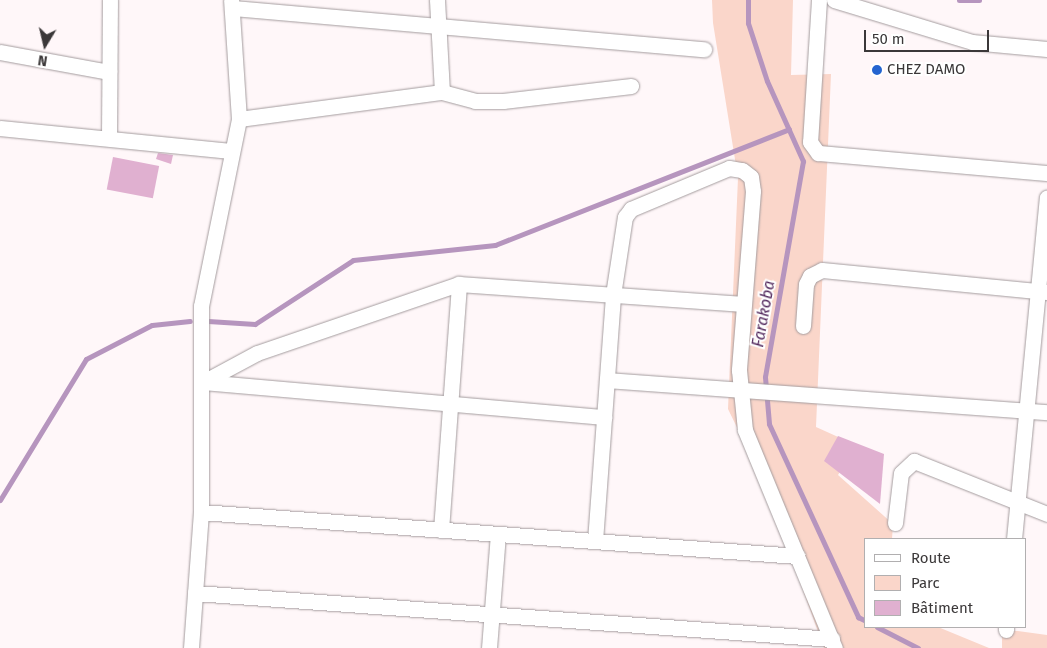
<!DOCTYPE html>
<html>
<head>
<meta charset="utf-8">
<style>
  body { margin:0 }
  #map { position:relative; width:1047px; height:648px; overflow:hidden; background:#fff7f9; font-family:"Fira Sans",sans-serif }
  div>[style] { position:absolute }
  .green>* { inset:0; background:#fad6ca }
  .stream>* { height:5px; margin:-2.5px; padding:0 2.5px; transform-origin:2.5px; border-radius:2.5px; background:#b695be }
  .building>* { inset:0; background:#e0b0d0; transform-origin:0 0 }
  .roads { filter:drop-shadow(0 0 1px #a49c9e) drop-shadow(0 0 1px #a49c9e) }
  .street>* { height:15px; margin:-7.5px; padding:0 7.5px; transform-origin:7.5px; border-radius:7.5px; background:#fff }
  .dots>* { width:14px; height:14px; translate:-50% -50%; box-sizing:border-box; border:2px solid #fff; border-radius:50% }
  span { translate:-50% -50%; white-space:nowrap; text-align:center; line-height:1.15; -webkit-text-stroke:4px #fff; paint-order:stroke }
  .poi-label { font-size:15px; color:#3b3839 }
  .left { translate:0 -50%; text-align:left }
  .water-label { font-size:16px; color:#53295d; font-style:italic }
  .legend { position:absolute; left:864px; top:538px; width:162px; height:90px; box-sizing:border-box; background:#fff; border:1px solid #b1afb0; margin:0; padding:6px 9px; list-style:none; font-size:15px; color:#3b3839 }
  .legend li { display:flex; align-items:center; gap:10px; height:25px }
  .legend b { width:25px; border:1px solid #b1afb0 }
  .north { position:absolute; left:20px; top:20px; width:50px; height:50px; -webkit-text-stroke:4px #fff; paint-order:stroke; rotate:189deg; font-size:14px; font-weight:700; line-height:20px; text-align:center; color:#3b3839 }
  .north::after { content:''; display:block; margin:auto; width:18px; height:22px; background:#3b3839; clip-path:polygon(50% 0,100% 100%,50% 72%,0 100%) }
  .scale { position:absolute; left:864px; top:30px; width:125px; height:22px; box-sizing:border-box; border:2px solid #3b3839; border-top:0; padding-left:6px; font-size:15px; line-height:18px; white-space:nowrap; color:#3b3839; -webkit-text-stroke:4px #fff; paint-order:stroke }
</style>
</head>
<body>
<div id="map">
  <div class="green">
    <i style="clip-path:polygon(712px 0,793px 0,791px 75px,831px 74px,816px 427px,856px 445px,838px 475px,893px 524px,892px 539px,866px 539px,866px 627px,938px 627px,989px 648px,824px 648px,764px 483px,728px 409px,738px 178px,713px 23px)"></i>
    <i style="clip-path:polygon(1002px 629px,1047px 635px,1047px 648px,1002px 648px)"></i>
  </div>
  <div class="stream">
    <i style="left:748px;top:0;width:23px;rotate:90deg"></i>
    <i style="left:748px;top:23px;width:61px;rotate:71.9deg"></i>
    <i style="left:767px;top:81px;width:88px;rotate:65.8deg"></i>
    <i style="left:803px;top:161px;width:219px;rotate:100deg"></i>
    <i style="left:765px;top:377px;width:47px;rotate:85.1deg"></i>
    <i style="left:769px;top:424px;width:213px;rotate:65.2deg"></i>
    <i style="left:858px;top:617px;width:9px;rotate:27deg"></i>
    <i style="left:959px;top:0;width:20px"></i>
    <i style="left:208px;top:321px;width:47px;rotate:3.7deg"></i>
    <i style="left:255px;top:324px;width:117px;rotate:-33.1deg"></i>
    <i style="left:353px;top:260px;width:143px;rotate:-6deg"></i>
    <i style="left:495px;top:245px;width:316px;rotate:-21.5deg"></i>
    <i style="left:0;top:500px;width:165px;rotate:-58.6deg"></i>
    <i style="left:86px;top:359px;width:74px;rotate:-27.3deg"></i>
    <i style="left:152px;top:325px;width:38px;rotate:-6deg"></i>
    <i style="left:877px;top:627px;width:46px;rotate:27.1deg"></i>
  </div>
  <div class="building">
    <i style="clip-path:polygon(158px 153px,173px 155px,171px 164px,156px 159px)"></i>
    <i style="left:113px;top:157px;width:47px;height:33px;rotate:11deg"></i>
    <i style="clip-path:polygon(838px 436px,884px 454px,880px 504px,824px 461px)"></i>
  </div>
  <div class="roads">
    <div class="street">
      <i style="left:437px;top:0;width:92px;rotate:86.9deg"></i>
      <i style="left:819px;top:0;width:142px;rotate:93.6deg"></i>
      <i style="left:810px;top:142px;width:14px;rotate:54deg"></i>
      <i style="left:818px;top:153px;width:230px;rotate:5deg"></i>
      <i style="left:834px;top:0;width:144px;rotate:16.9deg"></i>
      <i style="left:972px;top:42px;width:75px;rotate:5.3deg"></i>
      <i style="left:232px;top:8px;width:474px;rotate:5deg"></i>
      <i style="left:0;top:52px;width:111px;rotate:10.4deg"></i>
      <i style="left:239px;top:119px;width:205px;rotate:-7.6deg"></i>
      <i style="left:442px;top:92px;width:34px;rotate:15deg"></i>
      <i style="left:475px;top:101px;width:28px"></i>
      <i style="left:503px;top:101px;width:129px;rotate:-6.7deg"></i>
      <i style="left:0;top:128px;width:232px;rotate:5.7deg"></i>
      <i style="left:109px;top:138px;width:138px;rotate:-89.6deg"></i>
      <i style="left:803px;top:326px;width:42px;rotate:-85.9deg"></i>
      <i style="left:806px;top:284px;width:9px;rotate:-63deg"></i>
      <i style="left:810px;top:276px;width:13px;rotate:-27deg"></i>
      <i style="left:822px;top:270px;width:226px;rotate:5.6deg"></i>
      <i style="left:607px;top:380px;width:441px;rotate:4.2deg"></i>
      <i style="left:203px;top:382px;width:61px;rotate:-28.2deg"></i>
      <i style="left:257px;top:353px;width:213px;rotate:-18.9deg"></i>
      <i style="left:459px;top:284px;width:285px;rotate:4deg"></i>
      <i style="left:203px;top:382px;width:403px;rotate:5deg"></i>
      <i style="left:201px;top:512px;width:598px;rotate:4.22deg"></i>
      <i style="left:895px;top:523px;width:50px;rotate:-83.2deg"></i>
      <i style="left:901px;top:473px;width:18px;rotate:-43deg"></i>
      <i style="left:914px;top:461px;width:143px;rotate:21.7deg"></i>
      <i style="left:441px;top:530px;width:247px;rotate:-85.8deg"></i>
      <i style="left:1014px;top:539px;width:343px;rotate:-84.5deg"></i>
      <i style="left:595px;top:541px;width:247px;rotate:-85.8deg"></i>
      <i style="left:613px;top:295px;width:79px;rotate:-81.3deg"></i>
      <i style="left:625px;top:217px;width:10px;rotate:-53deg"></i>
      <i style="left:631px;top:209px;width:106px;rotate:-22.7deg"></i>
      <i style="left:729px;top:168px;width:13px;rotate:9deg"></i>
      <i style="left:742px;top:170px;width:11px;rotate:38deg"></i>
      <i style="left:751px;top:177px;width:14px;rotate:82deg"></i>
      <i style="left:753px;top:191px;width:180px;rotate:94.5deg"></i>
      <i style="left:739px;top:370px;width:60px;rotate:84.3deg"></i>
      <i style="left:745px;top:430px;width:236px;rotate:67.6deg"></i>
      <i style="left:195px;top:593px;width:639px;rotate:4.13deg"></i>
      <i style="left:1006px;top:630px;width:3px;rotate:-90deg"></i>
      <i style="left:191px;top:648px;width:136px;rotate:-85.8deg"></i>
      <i style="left:201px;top:512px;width:206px;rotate:-90deg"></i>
      <i style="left:201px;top:306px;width:191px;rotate:-78.5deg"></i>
      <i style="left:239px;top:119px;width:119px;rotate:-93.8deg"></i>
      <i style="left:489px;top:648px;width:114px;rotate:-85.5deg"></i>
    </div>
  </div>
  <div class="dots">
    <i style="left:877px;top:70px;background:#2464d0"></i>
  </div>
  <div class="poi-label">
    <span class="left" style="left:887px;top:70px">CHEZ DAMO</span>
  </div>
  <div class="water-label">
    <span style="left:764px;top:314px;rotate:-80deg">Farakoba</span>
  </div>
  <ul class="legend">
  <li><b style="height:6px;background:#fff"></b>Route</li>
  <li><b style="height:14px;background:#fad6ca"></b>Parc</li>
  <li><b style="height:14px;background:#e0b0d0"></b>Bâtiment</li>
  </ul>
  <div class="north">N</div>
  <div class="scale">50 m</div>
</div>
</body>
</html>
